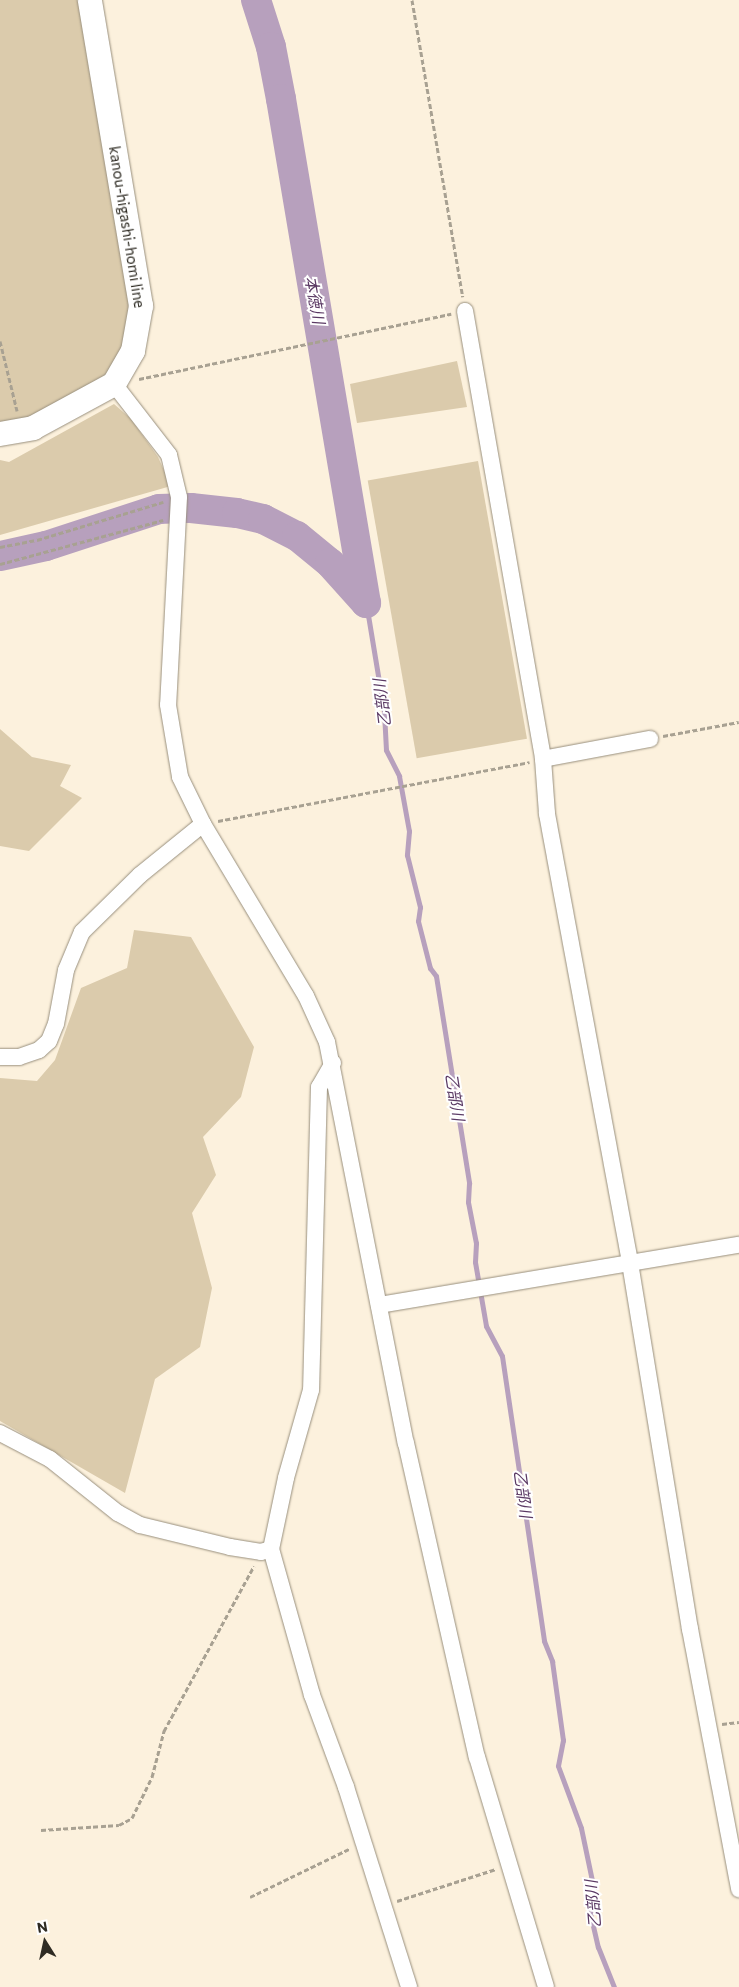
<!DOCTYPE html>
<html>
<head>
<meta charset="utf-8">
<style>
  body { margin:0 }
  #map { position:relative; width:739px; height:1987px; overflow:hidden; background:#fcf1dd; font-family:Commissioner,"Noto Sans JP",sans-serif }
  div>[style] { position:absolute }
  .green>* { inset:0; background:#dbcbac; transform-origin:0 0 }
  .stream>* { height:5px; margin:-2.5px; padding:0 2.5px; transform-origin:2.5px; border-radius:2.5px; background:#b7a0bd }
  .river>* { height:30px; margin:-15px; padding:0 15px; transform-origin:15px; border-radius:15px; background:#b7a0bd }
  .path>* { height:3px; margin-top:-1.5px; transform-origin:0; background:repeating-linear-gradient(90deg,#a8a192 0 5px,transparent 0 7.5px) }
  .roads { filter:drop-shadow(0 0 1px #988f7d) drop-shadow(0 0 1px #988f7d) }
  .minor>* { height:16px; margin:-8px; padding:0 8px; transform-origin:8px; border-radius:8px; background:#fff }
  .secondary>* { height:24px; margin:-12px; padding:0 12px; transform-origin:12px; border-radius:12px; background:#fff }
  span { translate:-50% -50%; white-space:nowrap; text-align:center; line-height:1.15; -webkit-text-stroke:4px #fff; paint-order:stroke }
  .street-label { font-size:15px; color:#2e2b23 }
  .water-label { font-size:16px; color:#5b3a64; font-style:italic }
  .north { position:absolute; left:20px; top:1917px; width:50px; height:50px; -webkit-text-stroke:4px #fff; paint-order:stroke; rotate:350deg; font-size:14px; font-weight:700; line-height:20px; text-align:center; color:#2e2b23 }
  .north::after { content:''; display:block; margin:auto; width:18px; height:22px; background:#2e2b23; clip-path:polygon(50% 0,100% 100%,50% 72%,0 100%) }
</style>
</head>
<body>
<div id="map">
  <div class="green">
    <i style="clip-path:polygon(0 0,78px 0,132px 309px,123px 348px,103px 380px,36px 417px,0 425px)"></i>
    <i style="clip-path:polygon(457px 361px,467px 407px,357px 423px,350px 384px)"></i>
    <i style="clip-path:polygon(114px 404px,131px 419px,158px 457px,171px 486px,0 535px,0 460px,9px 462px)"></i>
    <i style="left:478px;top:461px;width:282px;height:112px;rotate:80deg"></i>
    <i style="clip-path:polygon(0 729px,32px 757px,71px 765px,60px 786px,82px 798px,29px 851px,0 846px)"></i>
    <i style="clip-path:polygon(134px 930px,191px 937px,254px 1047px,241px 1097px,203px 1137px,216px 1175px,192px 1213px,212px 1288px,200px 1347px,155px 1379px,125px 1493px,0 1421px,0 1078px,37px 1081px,55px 1060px,81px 988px,127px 968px)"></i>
  </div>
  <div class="stream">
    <i style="left:366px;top:603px;width:110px;rotate:80.6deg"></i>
    <i style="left:384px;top:712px;width:38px;rotate:87deg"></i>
    <i style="left:386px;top:750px;width:29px;rotate:63deg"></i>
    <i style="left:399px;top:776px;width:56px;rotate:79.7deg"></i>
    <i style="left:409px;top:831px;width:24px;rotate:95deg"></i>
    <i style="left:407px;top:855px;width:54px;rotate:76deg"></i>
    <i style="left:420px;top:907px;width:14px;rotate:98deg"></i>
    <i style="left:418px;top:921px;width:49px;rotate:75.7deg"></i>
    <i style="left:430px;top:968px;width:10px;rotate:53deg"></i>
    <i style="left:436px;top:976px;width:210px;rotate:80.9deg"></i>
    <i style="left:469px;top:1183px;width:19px;rotate:93deg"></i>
    <i style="left:468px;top:1202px;width:42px;rotate:79deg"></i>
    <i style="left:476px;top:1243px;width:19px;rotate:93deg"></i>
    <i style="left:475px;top:1262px;width:65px;rotate:80.2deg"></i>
    <i style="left:486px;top:1326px;width:34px;rotate:62deg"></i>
    <i style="left:502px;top:1356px;width:288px;rotate:81.6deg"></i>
    <i style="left:544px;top:1641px;width:22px;rotate:68deg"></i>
    <i style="left:552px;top:1661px;width:80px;rotate:82.1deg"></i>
    <i style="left:563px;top:1740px;width:26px;rotate:101deg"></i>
    <i style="left:558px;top:1766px;width:66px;rotate:69.6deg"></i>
    <i style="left:581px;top:1828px;width:68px;rotate:78.2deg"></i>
    <i style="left:595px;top:1895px;width:19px;rotate:106deg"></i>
    <i style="left:590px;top:1913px;width:35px;rotate:77deg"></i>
    <i style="left:598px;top:1947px;width:43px;rotate:68.2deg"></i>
  </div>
  <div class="river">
    <i style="left:256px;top:0;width:49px;rotate:72.3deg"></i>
    <i style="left:271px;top:47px;width:53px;rotate:79.1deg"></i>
    <i style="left:281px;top:99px;width:511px;rotate:80.43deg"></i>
    <i style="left:0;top:556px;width:47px;rotate:-12.3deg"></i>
    <i style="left:46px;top:546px;width:119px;rotate:-18.1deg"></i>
    <i style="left:159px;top:509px;width:32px;rotate:-2deg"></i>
    <i style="left:191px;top:508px;width:46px;rotate:6.2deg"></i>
    <i style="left:237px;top:513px;width:27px;rotate:13deg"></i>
    <i style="left:263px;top:519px;width:38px;rotate:27deg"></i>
    <i style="left:297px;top:536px;width:43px;rotate:39.3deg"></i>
    <i style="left:330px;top:563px;width:54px;rotate:48deg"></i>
  </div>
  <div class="path">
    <i style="left:412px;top:0;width:301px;rotate:80.3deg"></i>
    <i style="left:0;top:341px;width:72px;rotate:76.3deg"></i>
    <i style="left:139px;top:379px;width:319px;rotate:-11.8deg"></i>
    <i style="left:0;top:547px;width:38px;rotate:-11deg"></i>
    <i style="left:37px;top:540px;width:132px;rotate:-16.8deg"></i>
    <i style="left:0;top:564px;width:169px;rotate:-15.1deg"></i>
    <i style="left:663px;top:736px;width:77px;rotate:-10.4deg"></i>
    <i style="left:218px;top:821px;width:317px;rotate:-10.7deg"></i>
    <i style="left:722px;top:1724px;width:17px;rotate:-7deg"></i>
    <i style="left:41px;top:1830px;width:78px;rotate:-3.7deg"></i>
    <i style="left:119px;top:1825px;width:15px;rotate:-28deg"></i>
    <i style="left:132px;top:1818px;width:46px;rotate:-64deg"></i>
    <i style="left:152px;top:1777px;width:48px;rotate:-75.4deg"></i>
    <i style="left:164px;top:1731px;width:188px;rotate:-61.4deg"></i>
    <i style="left:250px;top:1897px;width:112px;rotate:-25.9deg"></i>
    <i style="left:397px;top:1901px;width:104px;rotate:-17.9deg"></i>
  </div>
  <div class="roads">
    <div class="minor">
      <i style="left:465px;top:311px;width:455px;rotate:80.1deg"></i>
      <i style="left:543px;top:759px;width:55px;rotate:85.8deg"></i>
      <i style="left:547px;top:814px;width:457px;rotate:79.5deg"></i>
      <i style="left:630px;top:1263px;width:371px;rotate:80.7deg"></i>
      <i style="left:690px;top:1629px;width:265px;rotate:79.3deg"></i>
      <i style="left:114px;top:384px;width:90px;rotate:52.2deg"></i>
      <i style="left:169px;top:455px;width:43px;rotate:76.6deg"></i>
      <i style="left:179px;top:497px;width:208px;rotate:93deg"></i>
      <i style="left:168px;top:705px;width:73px;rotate:80.5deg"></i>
      <i style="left:180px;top:777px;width:52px;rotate:63.9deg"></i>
      <i style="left:203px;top:824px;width:200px;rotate:59.1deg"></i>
      <i style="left:306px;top:996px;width:51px;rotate:65.5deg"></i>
      <i style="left:327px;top:1042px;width:409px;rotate:78.9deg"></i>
      <i style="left:406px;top:1443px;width:322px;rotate:77.3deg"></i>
      <i style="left:477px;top:1757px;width:240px;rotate:73.3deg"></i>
      <i style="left:543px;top:759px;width:109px;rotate:-10.6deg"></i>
      <i style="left:0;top:1057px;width:19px"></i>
      <i style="left:19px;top:1057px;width:21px;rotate:-19deg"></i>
      <i style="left:39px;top:1050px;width:13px;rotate:-42deg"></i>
      <i style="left:49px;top:1041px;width:18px;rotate:-68deg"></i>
      <i style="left:56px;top:1024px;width:55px;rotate:-79.5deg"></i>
      <i style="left:66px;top:970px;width:41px;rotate:-67.2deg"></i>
      <i style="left:82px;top:932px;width:81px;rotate:-44.5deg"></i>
      <i style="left:140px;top:875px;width:81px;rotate:-39deg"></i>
      <i style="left:333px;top:1063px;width:28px;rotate:120deg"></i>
      <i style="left:319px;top:1087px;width:303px;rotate:91.5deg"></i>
      <i style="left:311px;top:1390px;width:91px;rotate:105.9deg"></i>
      <i style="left:286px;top:1478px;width:73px;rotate:101.9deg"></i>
      <i style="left:271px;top:1549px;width:152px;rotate:74.3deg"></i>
      <i style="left:312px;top:1695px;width:98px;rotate:69.7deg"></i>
      <i style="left:346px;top:1787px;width:210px;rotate:72.5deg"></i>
      <i style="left:379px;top:1305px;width:365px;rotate:-9.5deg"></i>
      <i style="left:0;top:1433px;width:56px;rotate:27.5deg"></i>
      <i style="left:50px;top:1459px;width:87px;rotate:38.5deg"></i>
      <i style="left:118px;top:1513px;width:25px;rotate:29deg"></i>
      <i style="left:140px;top:1525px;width:93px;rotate:13.7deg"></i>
      <i style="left:230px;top:1547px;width:31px;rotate:9deg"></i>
      <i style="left:261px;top:1552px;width:10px;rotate:-17deg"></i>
    </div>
    <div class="secondary">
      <i style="left:0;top:434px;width:34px;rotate:-10deg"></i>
      <i style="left:33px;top:428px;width:92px;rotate:-28.5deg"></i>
      <i style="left:114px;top:384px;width:38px;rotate:-60deg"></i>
      <i style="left:133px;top:351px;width:46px;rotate:-79.9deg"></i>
      <i style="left:141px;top:306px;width:310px;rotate:-99.5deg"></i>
    </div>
  </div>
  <div class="street-label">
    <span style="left:127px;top:227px;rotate:81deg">kanou-higashi-homi line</span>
  </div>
  <div class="water-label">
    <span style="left:315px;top:300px;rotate:80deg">本徳川</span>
    <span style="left:382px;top:703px;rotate:-97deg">乙部川</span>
    <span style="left:455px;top:1097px;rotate:81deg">乙部川</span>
    <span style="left:523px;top:1494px;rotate:82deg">乙部川</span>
    <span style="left:593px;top:1904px;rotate:-95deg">乙部川</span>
  </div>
  <div class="north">N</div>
</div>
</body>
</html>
